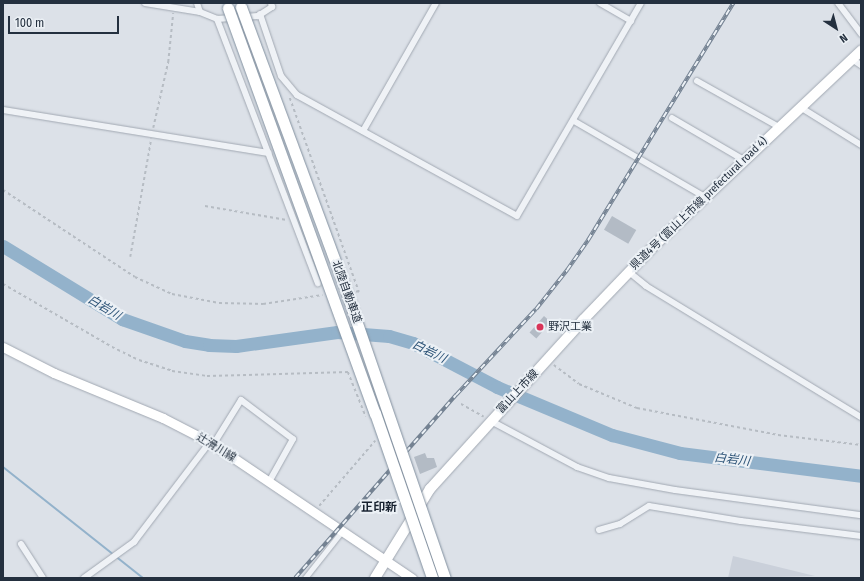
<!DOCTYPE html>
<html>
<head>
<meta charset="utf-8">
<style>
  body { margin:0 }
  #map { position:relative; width:864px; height:581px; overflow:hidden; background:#dce1e8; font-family:"Fira Sans Condensed","Noto Sans JP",sans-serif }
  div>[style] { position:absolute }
  .built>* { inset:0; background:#cad0da }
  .stream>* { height:2px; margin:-1px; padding:0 1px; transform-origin:1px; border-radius:1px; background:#93b2cb }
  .river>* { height:13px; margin:-6.5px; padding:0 6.5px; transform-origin:6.5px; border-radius:6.5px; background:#93b2cb }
  .building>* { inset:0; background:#b3bbc5; transform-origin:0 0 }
  .path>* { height:1.5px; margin-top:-0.75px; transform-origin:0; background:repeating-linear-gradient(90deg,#b6bcc3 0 3px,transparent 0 6px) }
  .roads { filter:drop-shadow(0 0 1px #a1a8b2) drop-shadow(0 0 1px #a1a8b2) }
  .pedestrian>* { height:4.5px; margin:-2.25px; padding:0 2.25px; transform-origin:2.25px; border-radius:2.25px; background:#eff2f6 }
  .minor>* { height:6px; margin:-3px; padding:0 3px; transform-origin:3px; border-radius:3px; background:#eff2f6 }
  .secondary>* { height:9px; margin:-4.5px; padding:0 4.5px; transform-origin:4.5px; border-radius:4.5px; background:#fff }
  .primary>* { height:10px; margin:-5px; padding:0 5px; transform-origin:5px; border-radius:5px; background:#fff }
  .rail>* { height:3.5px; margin-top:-1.75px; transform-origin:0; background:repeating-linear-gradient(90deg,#ebf0f5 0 6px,#748292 0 12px); box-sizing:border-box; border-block:1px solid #748292 }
  .bridges { filter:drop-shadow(0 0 1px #82909f) drop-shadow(0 0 1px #82909f) }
  .motorway-bridge>* { height:11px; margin:-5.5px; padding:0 5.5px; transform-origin:5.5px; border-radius:5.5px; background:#fff }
  .dots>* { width:11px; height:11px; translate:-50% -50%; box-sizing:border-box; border:2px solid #ebf0f5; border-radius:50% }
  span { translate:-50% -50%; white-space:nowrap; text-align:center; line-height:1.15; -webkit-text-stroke:4px #ebf0f5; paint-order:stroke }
  .street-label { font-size:11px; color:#24303f }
  .poi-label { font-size:11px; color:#24303f }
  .left { translate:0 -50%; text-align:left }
  .water-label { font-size:12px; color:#2b5276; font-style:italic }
  .neighbourhood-label { font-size:12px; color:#17212f; font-weight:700 }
  .frame { position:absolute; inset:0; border:4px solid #24303f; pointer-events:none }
  .north { position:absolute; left:816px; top:8px; width:40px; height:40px; -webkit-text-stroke:3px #ebf0f5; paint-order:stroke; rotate:144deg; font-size:11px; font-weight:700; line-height:16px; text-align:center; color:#24303f }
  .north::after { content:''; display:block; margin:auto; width:14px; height:18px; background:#24303f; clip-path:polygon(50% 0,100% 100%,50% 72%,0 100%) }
  .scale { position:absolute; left:8px; top:16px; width:111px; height:18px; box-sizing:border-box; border:2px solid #24303f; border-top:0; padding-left:5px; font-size:12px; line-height:14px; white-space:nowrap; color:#24303f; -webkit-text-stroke:3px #ebf0f5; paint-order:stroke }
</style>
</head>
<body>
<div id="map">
  <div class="built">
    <i style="clip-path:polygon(733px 556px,815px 576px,728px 578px)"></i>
  </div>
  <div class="stream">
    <i style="left:3px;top:467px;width:179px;rotate:38.4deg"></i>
  </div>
  <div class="river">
    <i style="left:3px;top:246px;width:140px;rotate:31.5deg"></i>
    <i style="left:122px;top:319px;width:67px;rotate:19.2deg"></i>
    <i style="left:185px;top:341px;width:24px;rotate:9deg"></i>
    <i style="left:209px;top:345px;width:27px;rotate:2deg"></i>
    <i style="left:236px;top:346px;width:102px;rotate:-7.9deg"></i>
    <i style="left:337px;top:332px;width:52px;rotate:4.4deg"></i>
    <i style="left:389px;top:336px;width:25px;rotate:16deg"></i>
    <i style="left:413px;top:343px;width:95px;rotate:27.6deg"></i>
    <i style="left:497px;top:387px;width:125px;rotate:22.7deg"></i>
    <i style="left:612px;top:435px;width:70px;rotate:14.8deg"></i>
    <i style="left:680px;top:453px;width:182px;rotate:7.2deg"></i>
  </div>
  <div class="building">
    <i style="left:612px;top:216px;width:28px;height:16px;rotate:30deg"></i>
    <i style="left:544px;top:316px;width:9px;height:22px;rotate:41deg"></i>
    <i style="clip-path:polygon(425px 453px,427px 458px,434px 458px,437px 467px,420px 474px,414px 457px)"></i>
  </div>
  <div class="path">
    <i style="left:290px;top:98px;width:206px;rotate:70.4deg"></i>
    <i style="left:359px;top:292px;width:3px;rotate:180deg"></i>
    <i style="left:153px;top:128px;width:68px;rotate:-77.2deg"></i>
    <i style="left:168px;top:62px;width:49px;rotate:-84.2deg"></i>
    <i style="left:3px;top:190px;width:158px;rotate:33.4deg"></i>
    <i style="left:135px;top:277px;width:41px;rotate:24.7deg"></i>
    <i style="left:172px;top:294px;width:48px;rotate:10.8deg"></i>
    <i style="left:219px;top:303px;width:44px;rotate:1.3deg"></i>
    <i style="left:263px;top:304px;width:60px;rotate:-8.7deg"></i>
    <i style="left:205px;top:206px;width:83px;rotate:9.7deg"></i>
    <i style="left:130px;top:257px;width:120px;rotate:-79.9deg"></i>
    <i style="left:3px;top:284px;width:126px;rotate:30deg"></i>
    <i style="left:112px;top:347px;width:30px;rotate:26deg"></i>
    <i style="left:139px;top:360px;width:35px;rotate:18deg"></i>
    <i style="left:172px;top:371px;width:35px;rotate:8deg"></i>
    <i style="left:207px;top:376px;width:141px;rotate:-1.6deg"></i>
    <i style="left:348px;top:372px;width:48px;rotate:68.2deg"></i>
    <i style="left:554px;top:365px;width:31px;rotate:37deg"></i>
    <i style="left:579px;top:384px;width:63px;rotate:22.5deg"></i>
    <i style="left:637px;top:408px;width:144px;rotate:10.8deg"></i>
    <i style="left:778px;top:435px;width:84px;rotate:6.9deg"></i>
    <i style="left:461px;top:404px;width:26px;rotate:29deg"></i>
    <i style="left:319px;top:506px;width:86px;rotate:-49.3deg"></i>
  </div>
  <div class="roads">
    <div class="pedestrian">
      <i style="left:305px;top:578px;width:55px;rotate:-51.7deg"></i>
    </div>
    <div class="minor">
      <i style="left:145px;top:3px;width:56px;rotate:9.3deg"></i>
      <i style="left:200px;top:12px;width:18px;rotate:22deg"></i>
      <i style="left:217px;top:19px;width:41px;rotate:-4.2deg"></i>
      <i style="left:258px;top:16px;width:17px;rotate:-33deg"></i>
      <i style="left:272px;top:7px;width:4px;rotate:-104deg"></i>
      <i style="left:197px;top:3px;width:9px;rotate:72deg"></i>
      <i style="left:600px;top:3px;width:36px;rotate:30deg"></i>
      <i style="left:838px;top:3px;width:39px;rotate:53deg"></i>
      <i style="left:260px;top:14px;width:65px;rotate:71.3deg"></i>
      <i style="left:281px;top:76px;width:25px;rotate:50deg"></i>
      <i style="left:297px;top:95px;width:251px;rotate:28.8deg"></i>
      <i style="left:517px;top:216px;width:246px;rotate:-59.8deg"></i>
      <i style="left:217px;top:19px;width:283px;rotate:69.1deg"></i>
      <i style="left:852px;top:59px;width:11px;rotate:34deg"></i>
      <i style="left:697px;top:81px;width:94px;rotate:29.3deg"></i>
      <i style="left:800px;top:107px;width:72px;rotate:31.9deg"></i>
      <i style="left:3px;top:110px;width:269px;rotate:9.2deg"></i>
      <i style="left:672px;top:118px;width:83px;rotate:30.3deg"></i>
      <i style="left:574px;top:121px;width:151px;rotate:30.1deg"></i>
      <i style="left:363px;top:131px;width:147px;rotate:-60.3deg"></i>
      <i style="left:629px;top:272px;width:22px;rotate:39deg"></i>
      <i style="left:646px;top:286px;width:252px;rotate:31.4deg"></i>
      <i style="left:491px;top:421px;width:98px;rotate:28.1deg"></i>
      <i style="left:577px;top:467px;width:34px;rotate:19deg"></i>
      <i style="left:609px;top:478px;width:67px;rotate:10.3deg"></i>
      <i style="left:675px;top:490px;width:188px;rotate:7.7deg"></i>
      <i style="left:213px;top:445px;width:53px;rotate:-58.1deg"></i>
      <i style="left:241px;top:400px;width:65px;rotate:36.9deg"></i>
      <i style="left:293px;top:439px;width:49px;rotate:119.2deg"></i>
      <i style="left:599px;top:530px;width:22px;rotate:-16deg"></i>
      <i style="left:620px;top:524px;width:34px;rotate:-32deg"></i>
      <i style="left:649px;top:506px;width:93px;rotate:9.3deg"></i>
      <i style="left:741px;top:521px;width:121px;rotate:7.1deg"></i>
      <i style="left:21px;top:544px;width:40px;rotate:57.1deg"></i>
      <i style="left:84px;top:578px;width:62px;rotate:-35.8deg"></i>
      <i style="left:134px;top:542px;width:126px;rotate:-52.8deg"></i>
    </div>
    <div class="secondary">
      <i style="left:3px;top:347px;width:57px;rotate:27deg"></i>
      <i style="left:54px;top:373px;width:118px;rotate:22.4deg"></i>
      <i style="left:163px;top:418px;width:53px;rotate:27.1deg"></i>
      <i style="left:210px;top:442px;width:244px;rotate:34deg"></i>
    </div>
    <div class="primary">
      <i style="left:375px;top:578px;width:105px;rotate:-58.3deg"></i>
      <i style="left:430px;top:489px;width:228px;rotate:-47.8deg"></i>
      <i style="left:583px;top:320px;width:105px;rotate:-46.2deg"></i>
      <i style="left:656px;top:244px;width:282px;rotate:-43.3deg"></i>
    </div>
  </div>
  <div class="rail">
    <i style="left:295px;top:578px;width:244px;rotate:-48.7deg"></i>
    <i style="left:456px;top:395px;width:117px;rotate:-47.1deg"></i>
    <i style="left:536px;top:309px;width:50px;rotate:-51.5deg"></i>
    <i style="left:567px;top:270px;width:37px;rotate:-55deg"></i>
    <i style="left:588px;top:240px;width:278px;rotate:-58.5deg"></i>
  </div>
  <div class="bridges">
    <div class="motorway-bridge">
      <i style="left:241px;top:7px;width:309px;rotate:69.7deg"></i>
      <i style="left:348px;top:297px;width:297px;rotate:71deg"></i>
      <i style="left:228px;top:8px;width:431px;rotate:70.1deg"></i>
      <i style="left:375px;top:413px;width:175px;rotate:70.9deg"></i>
    </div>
  </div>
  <div class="dots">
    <i style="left:540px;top:327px;background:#d93458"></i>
  </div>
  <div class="street-label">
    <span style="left:699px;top:204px;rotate:-44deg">県道4号 (富山上市線 prefectural road 4)</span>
    <span style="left:346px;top:292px;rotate:70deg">北陸自動車道</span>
    <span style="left:518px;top:392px;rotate:-47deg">富山上市線</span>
    <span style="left:216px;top:448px;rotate:32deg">辻滑川線</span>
  </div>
  <div class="poi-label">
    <span class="left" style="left:548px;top:327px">野沢工業</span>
  </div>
  <div class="water-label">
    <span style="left:104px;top:308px;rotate:31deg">白岩川</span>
    <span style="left:429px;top:352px;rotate:26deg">白岩川</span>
    <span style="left:732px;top:460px;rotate:7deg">白岩川</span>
  </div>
  <div class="neighbourhood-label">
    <span style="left:379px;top:508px">正印新</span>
  </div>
  <div class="frame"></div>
  <div class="north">N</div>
  <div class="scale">100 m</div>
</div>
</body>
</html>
